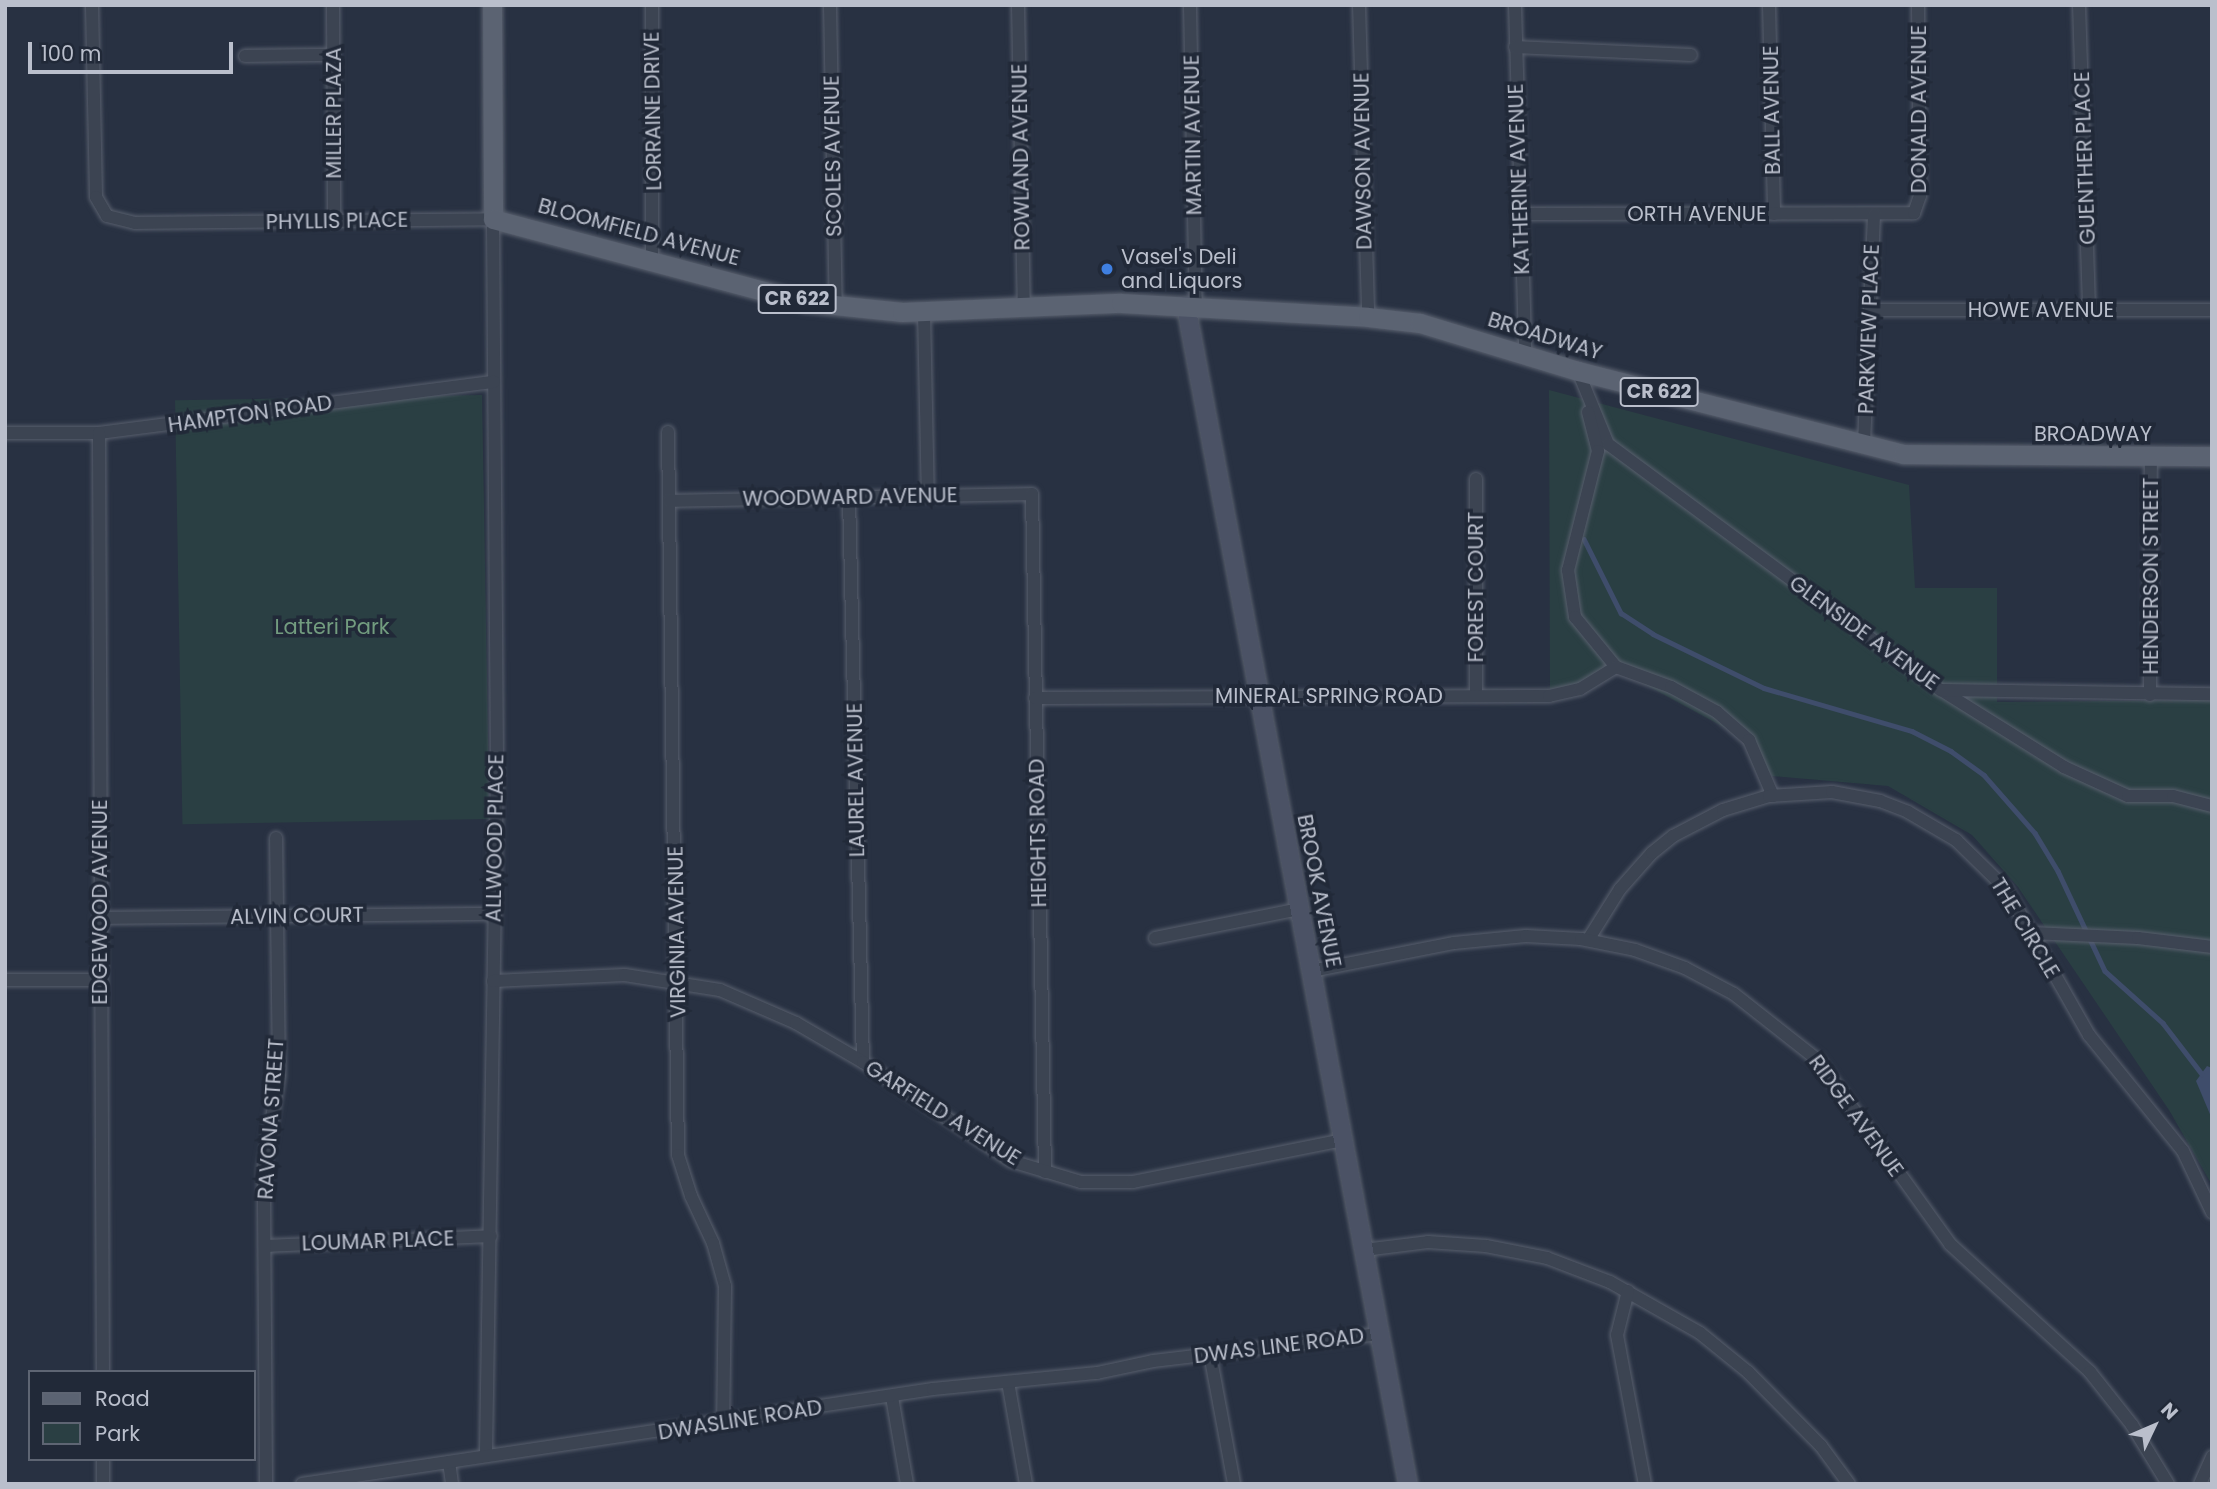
<!DOCTYPE html>
<html>
<head>
<meta charset="utf-8">
<style>
  body { margin:0 }
  #map { position:relative; width:2217px; height:1489px; overflow:hidden; background:#283142; font-family:Poppins,sans-serif }
  div>[style] { position:absolute }
  .green>* { inset:0; background:#2a3f43; transform-origin:0 0 }
  .water>* { inset:0; background:#3f4d6b }
  .stream>* { height:4.5px; margin:-2.25px; padding:0 2.25px; transform-origin:2.25px; border-radius:2.25px; background:#3f4d6b }
  .roads { filter:drop-shadow(0 0 2px #585f6d) drop-shadow(0 0 2px #585f6d) }
  .street>* { height:12px; margin:-6px; padding:0 6px; transform-origin:6px; border-radius:6px; background:#3c4452 }
  .secondary>* { height:18px; margin:-9px; padding:0 9px; transform-origin:9px; border-radius:9px; background:#4b5265 }
  .primary>* { height:19px; margin:-9.5px; padding:0 9.5px; transform-origin:9.5px; border-radius:9.5px; background:#5b6372 }
  .dots>* { width:19px; height:19px; translate:-50% -50%; box-sizing:border-box; border:4px solid #212938; border-radius:50% }
  span { translate:-50% -50%; white-space:nowrap; text-align:center; line-height:1.15; -webkit-text-stroke:7px #212938; paint-order:stroke }
  .shield-label span { padding:2px 5px; background:#212938; border:2px solid; border-radius:5px; -webkit-text-stroke-width:0 }
  .shield-label { font-size:19px; color:#babfcc; font-weight:700 }
  .street-label { font-size:21px; color:#babfcc }
  .poi-label { font-size:21px; color:#babfcc }
  .left { translate:0 -50%; text-align:left }
  .park-label { font-size:21px; color:#729c7f }
  .frame { position:absolute; inset:0; border:7px solid #babfcc; pointer-events:none }
  .legend { position:absolute; left:28px; top:1370px; width:228px; height:91px; box-sizing:border-box; background:#212938; border:2px solid #5e6573; margin:0; padding:9px 12px; list-style:none; font-size:21px; color:#babfcc }
  .legend li { display:flex; align-items:center; gap:14px; height:35px }
  .legend b { width:35px; border:2px solid #5e6573 }
  .north { position:absolute; left:2119px; top:1391px; width:70px; height:70px; -webkit-text-stroke:5px #212938; paint-order:stroke; rotate:46deg; font-size:19px; font-weight:700; line-height:28px; text-align:center; color:#babfcc }
  .north::after { content:''; display:block; margin:auto; width:24px; height:32px; background:#babfcc; clip-path:polygon(50% 0,100% 100%,50% 72%,0 100%) }
  .scale { position:absolute; left:28px; top:42px; width:205px; height:32px; box-sizing:border-box; border:4px solid #babfcc; border-top:0; padding-left:9px; font-size:21px; line-height:24px; white-space:nowrap; color:#babfcc; -webkit-text-stroke:5px #212938; paint-order:stroke }
</style>
</head>
<body>
<div id="map">
  <div class="green">
    <i style="clip-path:polygon(1549px 390px,1909px 485px,1915px 588px,1997px 588px,1997px 702px,2212px 700px,2212px 1185px,2169px 1110px,2018px 887px,1972px 835px,1888px 786px,1772px 776px,1742px 737px,1613px 667px,1550px 697px)"></i>
    <i style="left:482px;top:395px;width:424px;height:307px;rotate:89deg"></i>
  </div>
  <div class="water">
    <i style="clip-path:polygon(2207px 1066px,2212px 1068px,2212px 1119px,2196px 1081px)"></i>
  </div>
  <div class="stream">
    <i style="left:1584px;top:539px;width:83px;rotate:63.4deg"></i>
    <i style="left:1621px;top:613px;width:38px;rotate:33deg"></i>
    <i style="left:1653px;top:634px;width:123px;rotate:25.9deg"></i>
    <i style="left:1764px;top:688px;width:154px;rotate:16.2deg"></i>
    <i style="left:1912px;top:731px;width:44px;rotate:27.1deg"></i>
    <i style="left:1951px;top:751px;width:41px;rotate:36deg"></i>
    <i style="left:1984px;top:775px;width:77px;rotate:48.7deg"></i>
    <i style="left:2035px;top:833px;width:44px;rotate:58.8deg"></i>
    <i style="left:2058px;top:871px;width:110px;rotate:64.8deg"></i>
    <i style="left:2105px;top:971px;width:78px;rotate:41.9deg"></i>
    <i style="left:2163px;top:1023px;width:64px;rotate:52.6deg"></i>
  </div>
  <div class="roads">
    <div class="street">
      <i style="left:92px;top:5px;width:192px;rotate:88.8deg"></i>
      <i style="left:96px;top:197px;width:22px;rotate:60deg"></i>
      <i style="left:107px;top:216px;width:29px;rotate:14deg"></i>
      <i style="left:135px;top:223px;width:358px;rotate:-0.6deg"></i>
      <i style="left:493px;top:219px;width:549px;rotate:89.58deg"></i>
      <i style="left:497px;top:768px;width:688px;rotate:90.92deg"></i>
      <i style="left:333px;top:5px;width:216px;rotate:89.7deg"></i>
      <i style="left:830px;top:5px;width:301px;rotate:88.9deg"></i>
      <i style="left:1018px;top:5px;width:303px;rotate:88.9deg"></i>
      <i style="left:1190px;top:5px;width:301px;rotate:88.9deg"></i>
      <i style="left:1359px;top:5px;width:312px;rotate:88.3deg"></i>
      <i style="left:1515px;top:5px;width:347px;rotate:88.3deg"></i>
      <i style="left:1769px;top:5px;width:209px;rotate:88.6deg"></i>
      <i style="left:2079px;top:5px;width:305px;rotate:88.1deg"></i>
      <i style="left:1515px;top:47px;width:176px;rotate:2.6deg"></i>
      <i style="left:245px;top:56px;width:88px;rotate:-0.7deg"></i>
      <i style="left:1520px;top:214px;width:394px;rotate:-0.1deg"></i>
      <i style="left:1914px;top:213px;width:18px;rotate:-71deg"></i>
      <i style="left:1920px;top:196px;width:191px;rotate:-90.6deg"></i>
      <i style="left:652px;top:259px;width:254px;rotate:-90deg"></i>
      <i style="left:1870px;top:310px;width:342px"></i>
      <i style="left:924px;top:312px;width:184px;rotate:88.8deg"></i>
      <i style="left:1578px;top:371px;width:79px;rotate:67.7deg"></i>
      <i style="left:1608px;top:444px;width:414px;rotate:36.5deg"></i>
      <i style="left:1941px;top:690px;width:145px;rotate:32deg"></i>
      <i style="left:2064px;top:767px;width:70px;rotate:24.4deg"></i>
      <i style="left:2128px;top:796px;width:45px"></i>
      <i style="left:2173px;top:796px;width:40px;rotate:14.4deg"></i>
      <i style="left:1588px;top:412px;width:40px;rotate:75.6deg"></i>
      <i style="left:1598px;top:451px;width:123px;rotate:104.1deg"></i>
      <i style="left:1568px;top:570px;width:48px;rotate:81.5deg"></i>
      <i style="left:1575px;top:617px;width:65px;rotate:50.6deg"></i>
      <i style="left:1616px;top:667px;width:59px;rotate:20deg"></i>
      <i style="left:1671px;top:687px;width:52px;rotate:28.5deg"></i>
      <i style="left:1717px;top:712px;width:43px;rotate:41.2deg"></i>
      <i style="left:1749px;top:740px;width:61px;rotate:66.8deg"></i>
      <i style="left:668px;top:432px;width:723px;rotate:89.21deg"></i>
      <i style="left:678px;top:1155px;width:43px;rotate:72.4deg"></i>
      <i style="left:691px;top:1196px;width:52px;rotate:64.9deg"></i>
      <i style="left:713px;top:1243px;width:45px;rotate:74.4deg"></i>
      <i style="left:725px;top:1286px;width:137px;rotate:90.8deg"></i>
      <i style="left:5px;top:433px;width:94px"></i>
      <i style="left:99px;top:433px;width:398px;rotate:-7.4deg"></i>
      <i style="left:99px;top:433px;width:939px;rotate:89.76deg"></i>
      <i style="left:1864px;top:444px;width:230px;rotate:-87.5deg"></i>
      <i style="left:849px;top:498px;width:564px;rotate:88.58deg"></i>
      <i style="left:669px;top:501px;width:363px;rotate:-1.1deg"></i>
      <i style="left:1032px;top:494px;width:678px;rotate:88.9deg"></i>
      <i style="left:1943px;top:690px;width:269px;rotate:0.9deg"></i>
      <i style="left:2150px;top:695px;width:238px;rotate:-89.8deg"></i>
      <i style="left:1476px;top:696px;width:217px;rotate:-90deg"></i>
      <i style="left:1035px;top:698px;width:514px;rotate:-0.22deg"></i>
      <i style="left:1549px;top:696px;width:32px;rotate:-13deg"></i>
      <i style="left:1580px;top:689px;width:42px;rotate:-31.4deg"></i>
      <i style="left:100px;top:918px;width:394px;rotate:-0.6deg"></i>
      <i style="left:2032px;top:933px;width:106px;rotate:2.7deg"></i>
      <i style="left:2138px;top:938px;width:75px;rotate:6.9deg"></i>
      <i style="left:1155px;top:938px;width:147px;rotate:-11.4deg"></i>
      <i style="left:1588px;top:940px;width:60px;rotate:-57.9deg"></i>
      <i style="left:1620px;top:889px;width:48px;rotate:-48.4deg"></i>
      <i style="left:1652px;top:853px;width:27px;rotate:-39deg"></i>
      <i style="left:1673px;top:836px;width:56px;rotate:-27.5deg"></i>
      <i style="left:1723px;top:810px;width:48px;rotate:-16.9deg"></i>
      <i style="left:1769px;top:796px;width:63px;rotate:-3.6deg"></i>
      <i style="left:1832px;top:792px;width:49px;rotate:10.6deg"></i>
      <i style="left:1880px;top:801px;width:30px;rotate:21deg"></i>
      <i style="left:1908px;top:812px;width:56px;rotate:30.3deg"></i>
      <i style="left:1956px;top:840px;width:70px;rotate:44.4deg"></i>
      <i style="left:2006px;top:889px;width:168px;rotate:60.4deg"></i>
      <i style="left:2089px;top:1035px;width:149px;rotate:51deg"></i>
      <i style="left:2183px;top:1151px;width:68px;rotate:64.6deg"></i>
      <i style="left:1311px;top:971px;width:146px;rotate:-11.1deg"></i>
      <i style="left:1454px;top:943px;width:72px;rotate:-5.6deg"></i>
      <i style="left:1526px;top:936px;width:55px;rotate:3.1deg"></i>
      <i style="left:1581px;top:939px;width:55px;rotate:11.5deg"></i>
      <i style="left:1635px;top:950px;width:53px;rotate:19.8deg"></i>
      <i style="left:1685px;top:968px;width:55px;rotate:28deg"></i>
      <i style="left:1734px;top:994px;width:107px;rotate:38.2deg"></i>
      <i style="left:1818px;top:1060px;width:226px;rotate:54.3deg"></i>
      <i style="left:1950px;top:1244px;width:190px;rotate:42.4deg"></i>
      <i style="left:2090px;top:1372px;width:68px;rotate:51.6deg"></i>
      <i style="left:2132px;top:1425px;width:69px;rotate:58.6deg"></i>
      <i style="left:5px;top:980px;width:95px"></i>
      <i style="left:493px;top:981px;width:132px;rotate:-2.6deg"></i>
      <i style="left:625px;top:975px;width:96px;rotate:9deg"></i>
      <i style="left:720px;top:990px;width:83px;rotate:23.5deg"></i>
      <i style="left:796px;top:1023px;width:78px;rotate:30.2deg"></i>
      <i style="left:863px;top:1062px;width:178px;rotate:33.8deg"></i>
      <i style="left:1011px;top:1161px;width:73px;rotate:16.7deg"></i>
      <i style="left:1081px;top:1182px;width:52px"></i>
      <i style="left:1133px;top:1182px;width:214px;rotate:-11.3deg"></i>
      <i style="left:265px;top:1246px;width:226px;rotate:-2.5deg"></i>
      <i style="left:1364px;top:1250px;width:64px;rotate:-7.1deg"></i>
      <i style="left:1428px;top:1242px;width:58px;rotate:3.9deg"></i>
      <i style="left:1486px;top:1246px;width:62px;rotate:11.1deg"></i>
      <i style="left:1547px;top:1258px;width:67px;rotate:20.9deg"></i>
      <i style="left:1610px;top:1282px;width:103px;rotate:29.5deg"></i>
      <i style="left:1700px;top:1333px;width:62px;rotate:39.1deg"></i>
      <i style="left:1748px;top:1372px;width:104px;rotate:45.4deg"></i>
      <i style="left:1821px;top:1446px;width:47px;rotate:53.6deg"></i>
      <i style="left:1628px;top:1291px;width:45px;rotate:104deg"></i>
      <i style="left:1617px;top:1335px;width:152px;rotate:79.4deg"></i>
      <i style="left:1210px;top:1354px;width:132px;rotate:79.5deg"></i>
      <i style="left:1008px;top:1382px;width:104px;rotate:80deg"></i>
      <i style="left:892px;top:1397px;width:88px;rotate:80.2deg"></i>
      <i style="left:103px;top:1459px;width:25px;rotate:90deg"></i>
      <i style="left:449px;top:1462px;width:22px;rotate:82deg"></i>
      <i style="left:266px;top:1484px;width:316px;rotate:-90.4deg"></i>
      <i style="left:264px;top:1168px;width:94px;rotate:-80.8deg"></i>
      <i style="left:279px;top:1075px;width:237px;rotate:-90.7deg"></i>
      <i style="left:302px;top:1484px;width:638px;rotate:-8.56deg"></i>
      <i style="left:933px;top:1389px;width:165px;rotate:-5.6deg"></i>
      <i style="left:1097px;top:1373px;width:57px;rotate:-12.1deg"></i>
      <i style="left:1153px;top:1361px;width:228px;rotate:-6.8deg"></i>
      <i style="left:2200px;top:1484px;width:30px;rotate:-66deg"></i>
    </div>
    <div class="secondary">
      <i style="left:1186px;top:306px;width:1199px;rotate:79.33deg"></i>
    </div>
    <div class="primary">
      <i style="left:492px;top:5px;width:214px;rotate:89.7deg"></i>
      <i style="left:493px;top:219px;width:323px;rotate:14.9deg"></i>
      <i style="left:805px;top:302px;width:98px;rotate:5.9deg"></i>
      <i style="left:902px;top:312px;width:219px;rotate:-2.4deg"></i>
      <i style="left:1121px;top:303px;width:247px;rotate:3.2deg"></i>
      <i style="left:1368px;top:317px;width:52px;rotate:6.6deg"></i>
      <i style="left:1420px;top:323px;width:165px;rotate:16.9deg"></i>
      <i style="left:1578px;top:371px;width:335px;rotate:14.3deg"></i>
      <i style="left:1903px;top:454px;width:309px;rotate:0.4deg"></i>
    </div>
  </div>
  <div class="dots">
    <i style="left:1107px;top:269px;background:#3f7fe0"></i>
  </div>
  <div class="shield-label">
    <span style="left:797px;top:299px">CR 622</span>
    <span style="left:1659px;top:392px">CR 622</span>
  </div>
  <div class="street-label">
    <span style="left:1919px;top:109px;rotate:-90deg">DONALD AVENUE</span>
    <span style="left:1772px;top:110px;rotate:-91deg">BALL AVENUE</span>
    <span style="left:653px;top:111px;rotate:-91deg">LORRAINE DRIVE</span>
    <span style="left:334px;top:113px;rotate:-90deg">MILLER PLAZA</span>
    <span style="left:1193px;top:135px;rotate:-91deg">MARTIN AVENUE</span>
    <span style="left:833px;top:156px;rotate:-91deg">SCOLES AVENUE</span>
    <span style="left:1021px;top:157px;rotate:-91deg">ROWLAND AVENUE</span>
    <span style="left:2085px;top:158px;rotate:-92deg">GUENTHER PLACE</span>
    <span style="left:1363px;top:161px;rotate:-91deg">DAWSON AVENUE</span>
    <span style="left:1519px;top:179px;rotate:-92deg">KATHERINE AVENUE</span>
    <span style="left:1697px;top:214px">ORTH AVENUE</span>
    <span style="left:337px;top:221px;rotate:-1deg">PHYLLIS PLACE</span>
    <span style="left:639px;top:232px;rotate:15deg">BLOOMFIELD AVENUE</span>
    <span style="left:2041px;top:310px">HOWE AVENUE</span>
    <span style="left:1869px;top:329px;rotate:-88deg">PARKVIEW PLACE</span>
    <span style="left:1545px;top:336px;rotate:17deg">BROADWAY</span>
    <span style="left:250px;top:414px;rotate:-8deg">HAMPTON ROAD</span>
    <span style="left:2093px;top:434px">BROADWAY</span>
    <span style="left:850px;top:497px;rotate:-1deg">WOODWARD AVENUE</span>
    <span style="left:2151px;top:576px;rotate:-90deg">HENDERSON STREET</span>
    <span style="left:1476px;top:587px;rotate:-90deg">FOREST COURT</span>
    <span style="left:1864px;top:633px;rotate:36deg">GLENSIDE AVENUE</span>
    <span style="left:1329px;top:696px">MINERAL SPRING ROAD</span>
    <span style="left:856px;top:780px;rotate:-91deg">LAUREL AVENUE</span>
    <span style="left:1038px;top:833px;rotate:-91deg">HEIGHTS ROAD</span>
    <span style="left:495px;top:838px;rotate:-89deg">ALLWOOD PLACE</span>
    <span style="left:1319px;top:891px;rotate:79deg">BROOK AVENUE</span>
    <span style="left:100px;top:902px;rotate:-90deg">EDGEWOOD AVENUE</span>
    <span style="left:297px;top:916px;rotate:-1deg">ALVIN COURT</span>
    <span style="left:2025px;top:928px;rotate:59deg">THE CIRCLE</span>
    <span style="left:677px;top:932px;rotate:-91deg">VIRGINIA AVENUE</span>
    <span style="left:943px;top:1113px;rotate:32deg">GARFIELD AVENUE</span>
    <span style="left:1856px;top:1116px;rotate:54deg">RIDGE AVENUE</span>
    <span style="left:271px;top:1119px;rotate:-86deg">RAVONA STREET</span>
    <span style="left:378px;top:1241px;rotate:-2deg">LOUMAR PLACE</span>
    <span style="left:1279px;top:1346px;rotate:-7deg">DWAS LINE ROAD</span>
    <span style="left:740px;top:1420px;rotate:-9deg">DWASLINE ROAD</span>
  </div>
  <div class="poi-label">
    <span class="left" style="left:1121px;top:269px">Vasel's Deli<br>and Liquors</span>
  </div>
  <div class="park-label">
    <span style="left:332px;top:627px">Latteri Park</span>
  </div>
  <div class="frame"></div>
  <ul class="legend">
  <li><b style="height:9px;background:#5b6372"></b>Road</li>
  <li><b style="height:19px;background:#2a3f43"></b>Park</li>
  </ul>
  <div class="north">N</div>
  <div class="scale">100 m</div>
</div>
</body>
</html>
